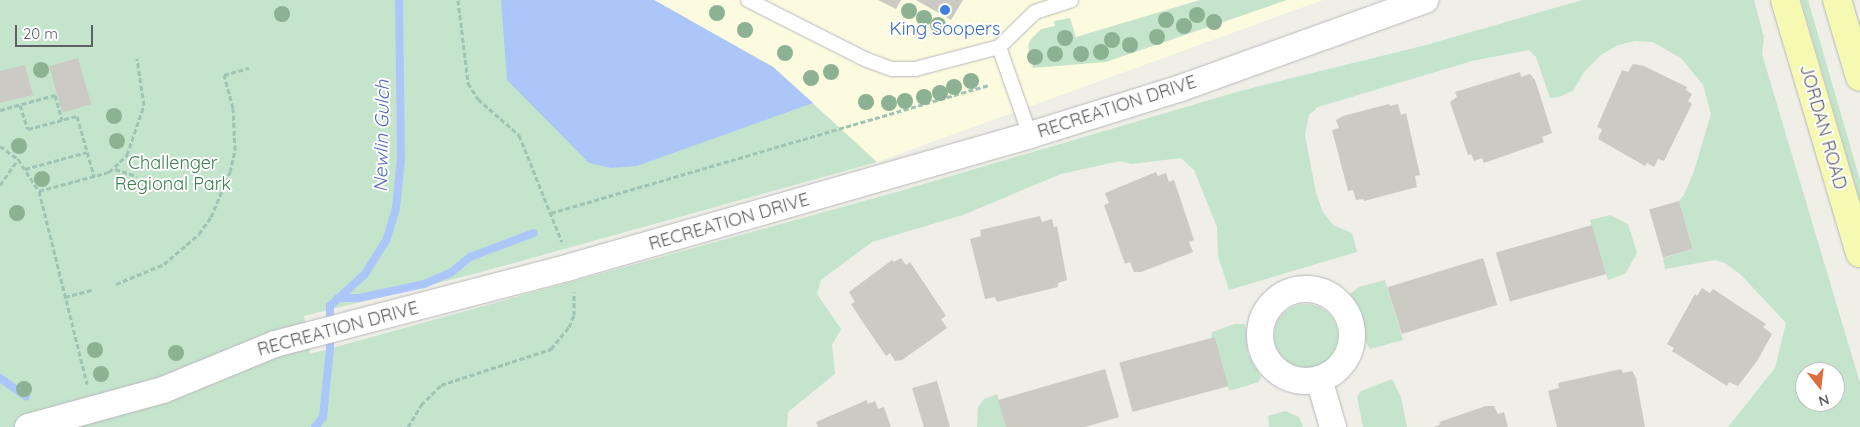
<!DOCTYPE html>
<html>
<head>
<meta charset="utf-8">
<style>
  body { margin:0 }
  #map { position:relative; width:1860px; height:427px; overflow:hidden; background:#efefe7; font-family:Quicksand,sans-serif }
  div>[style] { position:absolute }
  .commercial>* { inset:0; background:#fcfbdf }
  .green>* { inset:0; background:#c5e4cc }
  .round { border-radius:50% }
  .water>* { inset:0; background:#adc6f9 }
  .stream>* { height:8px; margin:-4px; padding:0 4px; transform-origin:4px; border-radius:4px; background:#adc6f9 }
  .building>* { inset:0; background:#cbcac3; transform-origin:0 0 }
  .path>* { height:3px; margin-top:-1.5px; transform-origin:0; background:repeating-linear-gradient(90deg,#9ec5b3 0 5px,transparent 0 7.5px) }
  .roads { filter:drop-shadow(0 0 1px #b7b7bc) drop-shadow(0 0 1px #b7b7bc) }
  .service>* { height:14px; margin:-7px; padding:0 7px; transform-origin:7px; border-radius:7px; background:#fff }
  .minor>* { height:26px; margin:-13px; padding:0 13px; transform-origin:13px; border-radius:13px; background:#fff }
  .minor>.ring { margin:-13px; padding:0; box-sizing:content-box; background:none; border:26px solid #fff; border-radius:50% }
  .primary>* { height:28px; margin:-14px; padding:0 14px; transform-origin:14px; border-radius:14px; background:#f5f9b1 }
  .trees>* { width:16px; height:16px; margin:-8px; border-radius:50%; background:#8cb293 }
  .dots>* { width:14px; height:14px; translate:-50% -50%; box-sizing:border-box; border:2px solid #fff; border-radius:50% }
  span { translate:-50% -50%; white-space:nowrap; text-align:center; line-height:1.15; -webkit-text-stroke:4px #fff; paint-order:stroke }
  .shop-label { font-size:18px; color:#366cbe }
  .street-label { font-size:18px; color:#5e6066 }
  .park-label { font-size:18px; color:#3b804e }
  .water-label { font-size:19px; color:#506cbc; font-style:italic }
  .north { position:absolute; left:1795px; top:362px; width:50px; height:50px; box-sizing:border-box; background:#fff; border:1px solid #bfbfc2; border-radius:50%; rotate:164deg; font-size:14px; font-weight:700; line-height:20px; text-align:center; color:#5e6066 }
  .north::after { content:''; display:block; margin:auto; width:18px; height:22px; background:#dd6f3f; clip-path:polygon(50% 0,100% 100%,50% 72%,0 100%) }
  .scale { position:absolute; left:15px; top:25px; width:78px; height:22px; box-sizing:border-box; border:2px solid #5e6066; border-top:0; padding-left:6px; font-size:15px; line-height:18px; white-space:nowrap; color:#5e6066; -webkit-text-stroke:4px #fff; paint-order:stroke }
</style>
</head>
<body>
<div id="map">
  <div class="commercial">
    <i style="clip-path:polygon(654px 0,1323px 0,877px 162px,773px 67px)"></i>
  </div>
  <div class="green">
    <i style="clip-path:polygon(evenodd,0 0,654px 0,773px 67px,877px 162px,478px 273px,304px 316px,310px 354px,900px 191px,1240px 91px,1426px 45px,1582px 0,1754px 0,1764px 37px,1762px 54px,1860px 383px,1860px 427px,1728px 427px,1775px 368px,1786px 323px,1741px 275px,1725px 263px,1715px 260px,1665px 269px,1663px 258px,1693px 249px,1679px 201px,1684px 195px,1694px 171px,1711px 114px,1703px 85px,1682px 59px,1653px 42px,1635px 41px,1618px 45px,1601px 55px,1584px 72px,1573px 91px,1559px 97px,1550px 98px,1536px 57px,1529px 50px,1472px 61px,1318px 107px,1309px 115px,1305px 135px,1316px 193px,1323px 212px,1333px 225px,1352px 233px,1357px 252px,1229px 290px,1218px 256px,1217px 227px,1194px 170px,1181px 158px,1131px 164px,1120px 161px,1061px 174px,963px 215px,872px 242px,821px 280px,817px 294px,841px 329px,832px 345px,835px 374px,788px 412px,787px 427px,0 427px,0 0,1805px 372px,1835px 372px,1835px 402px,1805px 402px,1805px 372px)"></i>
    <i style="clip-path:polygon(1200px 0,1287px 0,1106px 62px,1033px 68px,1028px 46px,1031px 39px,1041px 29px,1055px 26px,1054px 21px,1070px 18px,1076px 37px)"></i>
    <i style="clip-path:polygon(1801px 0,1808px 0,1860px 180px,1860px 201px)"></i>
    <i style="clip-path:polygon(1610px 215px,1628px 224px,1637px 253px,1625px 274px,1608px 280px,1590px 220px)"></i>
    <i style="clip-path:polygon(1385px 280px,1403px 340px,1370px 349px,1365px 341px,1363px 320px,1350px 294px,1359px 287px)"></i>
    <i class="round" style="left:1274px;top:304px;width:64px;height:64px"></i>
    <i style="clip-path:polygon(1235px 324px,1244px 324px,1246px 328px,1248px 354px,1261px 377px,1259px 382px,1229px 391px,1215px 337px,1211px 338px,1212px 332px)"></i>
    <i style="clip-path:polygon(1392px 379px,1401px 397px,1407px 427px,1363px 427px,1357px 396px,1361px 391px)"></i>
    <i style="clip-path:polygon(997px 394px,1006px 427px,977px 427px,978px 407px,984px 399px)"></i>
    <i style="clip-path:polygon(1285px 411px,1299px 417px,1303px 427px,1269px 427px,1268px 416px)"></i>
  </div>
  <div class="water">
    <i style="clip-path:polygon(501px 0,654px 0,773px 67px,813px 103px,637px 166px,611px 168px,589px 163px,507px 80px)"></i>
  </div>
  <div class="stream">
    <i style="left:338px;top:298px;width:21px"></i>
    <i style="left:359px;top:298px;width:66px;rotate:-12.2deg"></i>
    <i style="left:424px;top:284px;width:30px;rotate:-23deg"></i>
    <i style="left:452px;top:272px;width:23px;rotate:-40deg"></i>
    <i style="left:470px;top:257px;width:68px;rotate:-20.6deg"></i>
    <i style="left:0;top:378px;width:32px;rotate:35deg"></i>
    <i style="left:315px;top:427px;width:13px;rotate:-51deg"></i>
    <i style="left:323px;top:417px;width:69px;rotate:-84.2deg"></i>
    <i style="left:330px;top:348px;width:42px;rotate:-90deg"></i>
    <i style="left:330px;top:306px;width:47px;rotate:-42.4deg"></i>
    <i style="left:365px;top:274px;width:39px;rotate:-58deg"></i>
    <i style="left:386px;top:241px;width:34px;rotate:-73deg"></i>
    <i style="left:396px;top:208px;width:49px;rotate:-84.2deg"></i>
    <i style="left:401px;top:159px;width:159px;rotate:-90.7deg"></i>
  </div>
  <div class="building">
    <i style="clip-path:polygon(878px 0,901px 0,896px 9px)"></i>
    <i style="clip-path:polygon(916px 0,963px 0,951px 20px)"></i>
    <i style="left:78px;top:58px;width:48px;height:30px;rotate:74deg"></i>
    <i style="clip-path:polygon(1633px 64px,1644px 66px,1687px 87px,1686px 90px,1692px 94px,1688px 101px,1692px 104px,1664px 161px,1658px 159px,1654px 167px,1647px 163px,1645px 166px,1598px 139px,1602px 129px,1597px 127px,1622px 70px,1628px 72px)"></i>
    <i style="clip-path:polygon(25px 65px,33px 95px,0 103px,0 71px)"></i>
    <i style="clip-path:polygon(1520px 72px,1521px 77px,1530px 74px,1535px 80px,1552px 133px,1542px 137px,1544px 142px,1484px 163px,1482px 158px,1474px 161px,1471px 154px,1468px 155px,1450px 102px,1457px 97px,1455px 92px)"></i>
    <i style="clip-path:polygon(1389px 104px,1390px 106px,1398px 104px,1401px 115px,1406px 113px,1420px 175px,1415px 176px,1417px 187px,1364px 201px,1363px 199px,1356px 200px,1353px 190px,1348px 191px,1332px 130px,1339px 128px,1336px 120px,1343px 116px)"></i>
    <i style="clip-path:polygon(1156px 172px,1158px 176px,1166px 173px,1169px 182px,1174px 180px,1194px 240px,1189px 242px,1193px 252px,1141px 272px,1134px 272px,1130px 262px,1125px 264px,1104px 205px,1109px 203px,1105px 193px)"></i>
    <i style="left:1679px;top:201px;width:50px;height:31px;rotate:74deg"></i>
    <i style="clip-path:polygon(1040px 216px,1042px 222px,1052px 219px,1054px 227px,1057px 226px,1067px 280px,1058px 283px,1058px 287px,997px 302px,995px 297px,985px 299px,970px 239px,981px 236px,980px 230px)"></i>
    <i style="left:1592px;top:225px;width:51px;height:100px;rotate:74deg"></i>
    <i style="clip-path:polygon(901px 258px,906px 265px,910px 262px,946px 316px,941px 319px,947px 328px,902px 360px,895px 361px,890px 353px,886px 356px,862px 321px,851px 304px,855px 302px,849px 292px,892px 260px,894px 262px)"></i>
    <i style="left:1483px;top:258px;width:49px;height:100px;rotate:73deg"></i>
    <i style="clip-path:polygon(1702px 288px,1710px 293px,1713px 289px,1766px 324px,1763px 327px,1772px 334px,1757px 361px,1738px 386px,1729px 382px,1727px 386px,1672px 351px,1674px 348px,1667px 344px,1695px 294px,1697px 296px)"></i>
    <i style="left:1215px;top:337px;width:51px;height:99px;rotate:75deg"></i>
    <i style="clip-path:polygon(1105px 369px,1119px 417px,1085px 427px,1006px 427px,998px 400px)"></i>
    <i style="clip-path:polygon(1621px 369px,1623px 373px,1632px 371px,1636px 378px,1645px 427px,1557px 427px,1548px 391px,1559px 388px,1558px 383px)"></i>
    <i style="clip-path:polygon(937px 381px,950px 427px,924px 427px,912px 388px)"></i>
    <i style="clip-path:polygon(867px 400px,868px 404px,875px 401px,878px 409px,884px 407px,891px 427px,818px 427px,816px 422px)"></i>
    <i style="clip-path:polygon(1486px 406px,1494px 406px,1498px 414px,1504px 412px,1508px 427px,1434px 427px,1441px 424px,1439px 422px)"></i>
  </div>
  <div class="path">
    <i style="left:458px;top:0;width:84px;rotate:83.1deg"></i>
    <i style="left:468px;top:83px;width:19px;rotate:58deg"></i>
    <i style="left:478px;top:99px;width:55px;rotate:41.3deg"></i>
    <i style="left:519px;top:135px;width:115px;rotate:68.1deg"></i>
    <i style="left:20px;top:105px;width:25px;rotate:72deg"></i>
    <i style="left:28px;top:129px;width:51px;rotate:-14.9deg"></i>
    <i style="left:77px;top:116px;width:62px;rotate:74.2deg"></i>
    <i style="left:0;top:110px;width:57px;rotate:-15.3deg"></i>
    <i style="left:55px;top:95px;width:26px;rotate:74deg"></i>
    <i style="left:0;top:146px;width:22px;rotate:36deg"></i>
    <i style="left:18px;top:159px;width:38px;rotate:57deg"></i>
    <i style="left:39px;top:191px;width:199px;rotate:76deg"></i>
    <i style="left:25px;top:169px;width:64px;rotate:-15.3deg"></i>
    <i style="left:115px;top:169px;width:23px;rotate:18deg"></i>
    <i style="left:0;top:185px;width:32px;rotate:-55deg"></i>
    <i style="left:39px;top:191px;width:73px;rotate:-15.2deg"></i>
    <i style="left:109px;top:172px;width:25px;rotate:-43deg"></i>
    <i style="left:127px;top:155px;width:53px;rotate:-71.2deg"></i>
    <i style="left:144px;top:105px;width:47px;rotate:-98.7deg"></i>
    <i style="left:551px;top:213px;width:457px;rotate:-16.3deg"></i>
    <i style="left:116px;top:284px;width:52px;rotate:-22.6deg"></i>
    <i style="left:164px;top:264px;width:46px;rotate:-40.6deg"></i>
    <i style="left:199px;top:234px;width:21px;rotate:-55deg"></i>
    <i style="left:211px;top:217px;width:49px;rotate:-67.1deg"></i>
    <i style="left:230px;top:172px;width:23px;rotate:-77deg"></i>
    <i style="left:235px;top:150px;width:42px;rotate:-92.7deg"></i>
    <i style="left:233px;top:108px;width:34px;rotate:-105deg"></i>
    <i style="left:224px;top:75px;width:26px;rotate:-16deg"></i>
    <i style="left:65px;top:297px;width:28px;rotate:-15deg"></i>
    <i style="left:408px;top:427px;width:26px;rotate:-59deg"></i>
    <i style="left:421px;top:405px;width:28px;rotate:-45deg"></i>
    <i style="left:441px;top:385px;width:116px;rotate:-18.1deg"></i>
    <i style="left:551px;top:349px;width:28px;rotate:-51deg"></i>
    <i style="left:569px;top:327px;width:13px;rotate:-67deg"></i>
    <i style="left:574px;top:315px;width:23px;rotate:-90deg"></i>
  </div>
  <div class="roads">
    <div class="service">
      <i style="left:748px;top:0;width:133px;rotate:26.8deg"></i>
      <i style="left:867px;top:60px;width:27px;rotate:20deg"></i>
      <i style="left:892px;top:69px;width:23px"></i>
      <i style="left:915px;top:69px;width:87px;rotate:-14.7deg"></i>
      <i style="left:999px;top:47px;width:93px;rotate:70.6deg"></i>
      <i style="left:999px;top:47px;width:50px;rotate:-44.2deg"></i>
      <i style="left:1035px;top:12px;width:38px;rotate:-18deg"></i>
    </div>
    <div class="minor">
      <i class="ring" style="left:1260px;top:289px;width:66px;height:66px"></i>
      <i style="left:1319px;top:379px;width:50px;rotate:73.7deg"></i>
      <i style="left:28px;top:427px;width:140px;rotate:-15.3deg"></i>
      <i style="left:163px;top:390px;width:121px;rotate:-22.3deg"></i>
      <i style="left:275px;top:344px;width:305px;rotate:-14.6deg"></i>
      <i style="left:570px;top:267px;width:479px;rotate:-16deg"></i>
      <i style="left:1030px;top:135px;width:155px;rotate:-17.3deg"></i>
      <i style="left:1178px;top:89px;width:263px;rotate:-19.8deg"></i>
    </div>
    <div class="primary">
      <i style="left:1785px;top:0;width:264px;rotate:73.5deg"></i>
      <i style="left:1837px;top:0;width:80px;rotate:73.4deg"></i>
    </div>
  </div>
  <div class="trees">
    <i style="left:909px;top:11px"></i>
    <i style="left:717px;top:13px"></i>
    <i style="left:282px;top:14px"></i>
    <i style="left:1197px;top:15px"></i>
    <i style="left:924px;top:18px"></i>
    <i style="left:1166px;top:20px"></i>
    <i style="left:1214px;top:22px"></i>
    <i style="left:938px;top:25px"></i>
    <i style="left:1184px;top:26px"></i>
    <i style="left:745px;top:30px"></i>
    <i style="left:1157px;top:37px"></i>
    <i style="left:1065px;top:38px"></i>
    <i style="left:1112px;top:40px"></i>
    <i style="left:1130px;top:45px"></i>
    <i style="left:1101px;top:52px"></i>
    <i style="left:785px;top:53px"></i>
    <i style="left:1055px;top:54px"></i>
    <i style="left:1081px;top:54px"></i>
    <i style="left:1035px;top:57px"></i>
    <i style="left:41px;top:70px"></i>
    <i style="left:831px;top:72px"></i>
    <i style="left:811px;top:78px"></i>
    <i style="left:971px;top:81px"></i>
    <i style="left:954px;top:87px"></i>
    <i style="left:940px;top:93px"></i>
    <i style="left:924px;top:97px"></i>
    <i style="left:905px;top:101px"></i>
    <i style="left:866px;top:102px"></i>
    <i style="left:889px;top:103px"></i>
    <i style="left:114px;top:116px"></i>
    <i style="left:117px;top:141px"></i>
    <i style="left:19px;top:146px"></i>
    <i style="left:42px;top:179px"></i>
    <i style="left:17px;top:213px"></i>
    <i style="left:95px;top:350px"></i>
    <i style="left:176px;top:353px"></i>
    <i style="left:101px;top:374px"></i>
    <i style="left:24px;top:389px"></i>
  </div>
  <div class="dots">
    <i style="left:945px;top:10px;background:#3f7fe0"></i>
  </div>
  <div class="shop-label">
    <span style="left:945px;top:29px">King Soopers</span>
  </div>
  <div class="street-label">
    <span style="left:1117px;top:107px;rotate:-18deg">RECREATION DRIVE</span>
    <span style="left:1823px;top:127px;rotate:74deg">JORDAN ROAD</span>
    <span style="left:729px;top:222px;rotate:-16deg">RECREATION DRIVE</span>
    <span style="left:338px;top:329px;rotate:-15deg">RECREATION DRIVE</span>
  </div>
  <div class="park-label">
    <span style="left:173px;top:174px">Challenger<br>Regional Park</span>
  </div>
  <div class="water-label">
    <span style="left:382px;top:136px;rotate:-89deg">Newlin Gulch</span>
  </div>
  <div class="north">N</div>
  <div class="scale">20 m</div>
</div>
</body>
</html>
